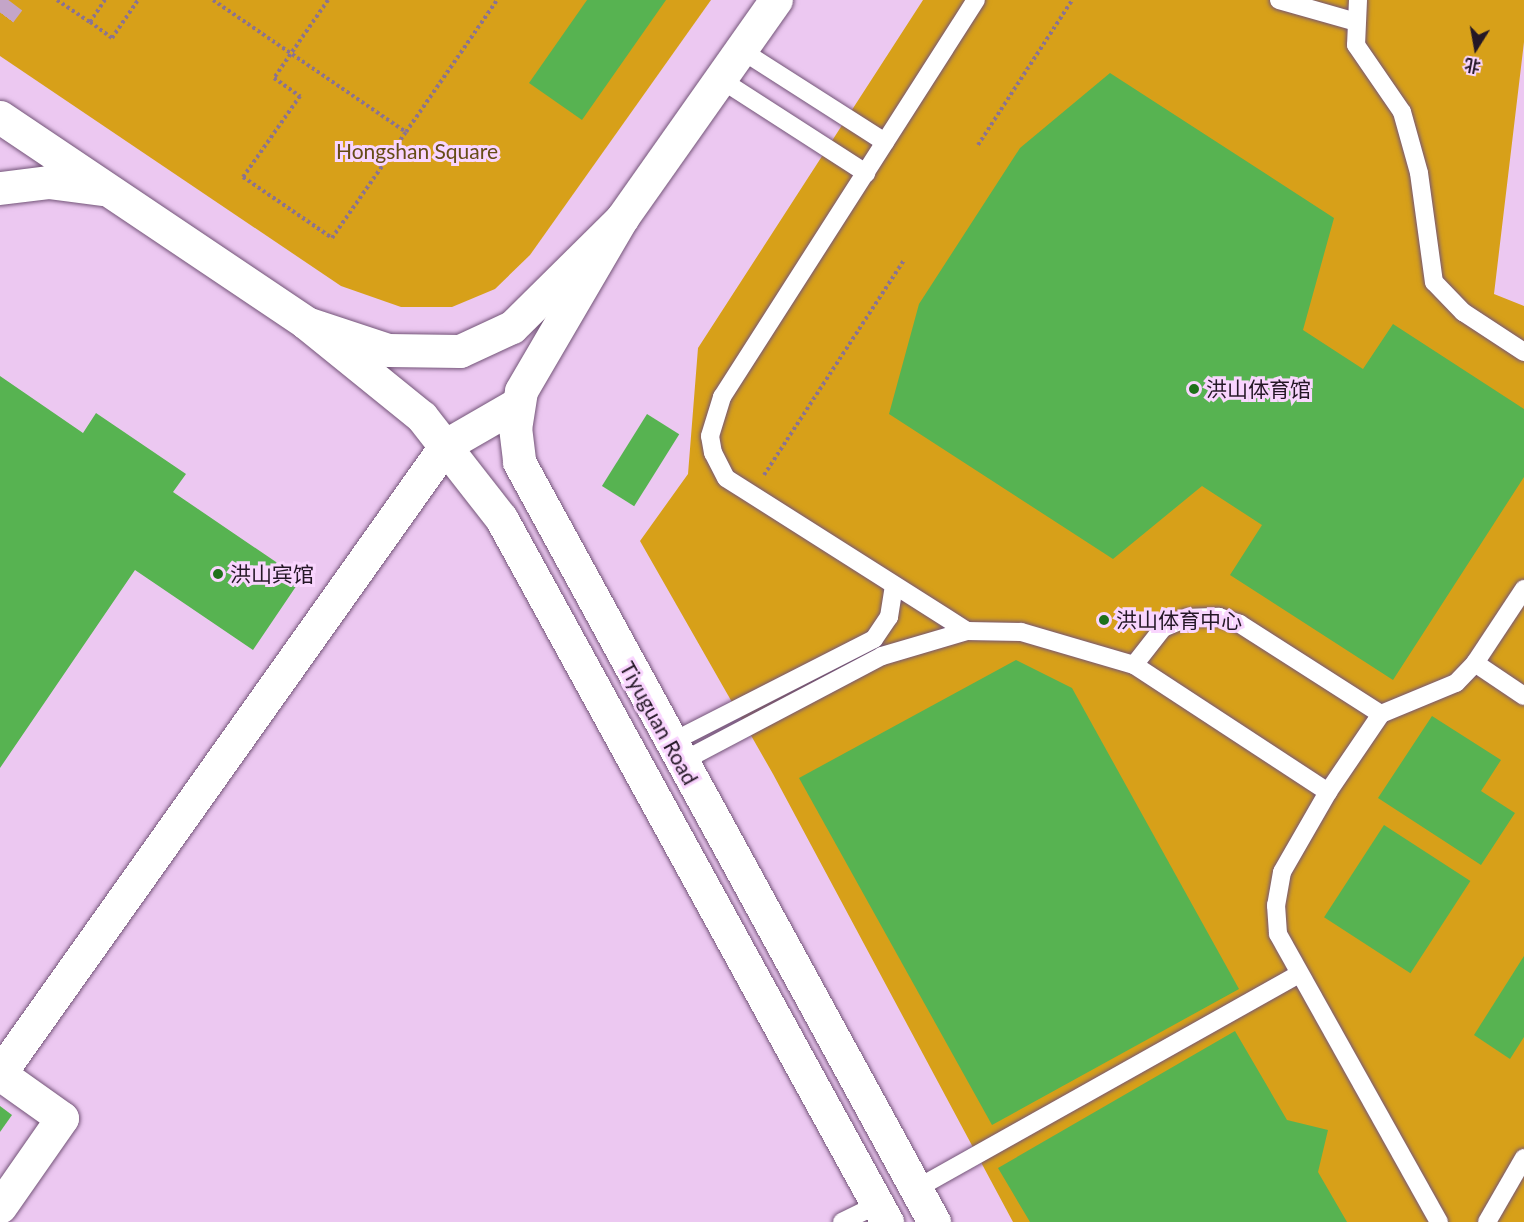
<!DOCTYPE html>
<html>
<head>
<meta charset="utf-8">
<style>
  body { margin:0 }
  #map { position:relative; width:1524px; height:1222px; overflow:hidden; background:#ecc8f1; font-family:Lato,"Noto Sans SC",sans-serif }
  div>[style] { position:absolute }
  .green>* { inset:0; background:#d7a019 }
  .building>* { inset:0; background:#57b351; transform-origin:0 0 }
  .primary-tunnel>* { height:33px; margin-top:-16.5px; transform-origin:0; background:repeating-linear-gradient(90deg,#c4a5c8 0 33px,transparent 0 49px) }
  .path>* { height:4px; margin-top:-2px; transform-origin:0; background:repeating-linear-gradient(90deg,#8c7390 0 3px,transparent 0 6px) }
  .roads { filter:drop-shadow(0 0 2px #735478) drop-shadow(0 0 2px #735478) }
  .lane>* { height:18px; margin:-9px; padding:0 9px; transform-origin:9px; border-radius:9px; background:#fff }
  .street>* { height:33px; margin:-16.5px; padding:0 16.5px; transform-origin:16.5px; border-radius:16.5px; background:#fff }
  .secondary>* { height:33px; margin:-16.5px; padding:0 16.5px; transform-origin:16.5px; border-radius:16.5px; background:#fff }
  .dots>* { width:16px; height:16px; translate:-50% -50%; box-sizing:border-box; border:3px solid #f9d5fe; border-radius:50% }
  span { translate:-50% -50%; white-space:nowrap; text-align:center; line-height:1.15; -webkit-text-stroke:6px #f9d5fe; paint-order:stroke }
  .park-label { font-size:21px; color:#664c17 }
  .poi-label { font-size:21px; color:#241726 }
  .left { translate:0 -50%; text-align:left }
  .street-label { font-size:21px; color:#241726 }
  .north { position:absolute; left:1446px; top:18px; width:60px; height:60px; -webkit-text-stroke:4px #f9d5fe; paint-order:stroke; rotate:191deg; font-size:16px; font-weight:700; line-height:24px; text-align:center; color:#241726 }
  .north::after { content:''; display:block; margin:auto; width:21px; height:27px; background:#241726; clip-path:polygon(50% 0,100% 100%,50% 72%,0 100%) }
</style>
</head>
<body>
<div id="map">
  <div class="green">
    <i style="clip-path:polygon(0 0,711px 0,530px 255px,495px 289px,452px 307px,401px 307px,341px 286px,0 56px)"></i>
    <i style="clip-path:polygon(923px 0,1524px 0,1524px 42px,1494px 294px,1524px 306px,1524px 1222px,1013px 1222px,773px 774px,640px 541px,688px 474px,698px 348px)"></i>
  </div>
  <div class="building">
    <i style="clip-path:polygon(587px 0,666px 0,582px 120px,529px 83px)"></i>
    <i style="clip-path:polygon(1110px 73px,1334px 218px,1303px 330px,1363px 369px,1393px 324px,1524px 409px,1524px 477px,1393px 680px,1230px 575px,1262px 525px,1202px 486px,1113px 559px,889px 414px,919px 304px,1020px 148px)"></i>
    <i style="clip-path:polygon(0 376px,83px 433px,96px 413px,186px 474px,173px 492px,301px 579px,253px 650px,135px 570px,0 768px)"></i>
    <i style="left:647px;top:414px;width:38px;height:85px;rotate:32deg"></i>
    <i style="clip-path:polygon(1016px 660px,1072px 688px,1239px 989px,992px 1125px,799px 778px)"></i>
    <i style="clip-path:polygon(1432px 716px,1501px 760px,1481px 791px,1515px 813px,1481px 865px,1378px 798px)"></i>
    <i style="left:1384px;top:825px;width:103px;height:110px;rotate:33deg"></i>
    <i style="clip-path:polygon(1524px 956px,1524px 1037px,1510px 1059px,1474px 1035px)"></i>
    <i style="clip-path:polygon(1235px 1031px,1287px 1120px,1328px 1130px,1318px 1172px,1347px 1222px,1030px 1222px,998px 1168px)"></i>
    <i style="clip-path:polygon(0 1106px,12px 1115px,0 1132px)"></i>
  </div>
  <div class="primary-tunnel">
    <i style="left:0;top:12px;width:15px;rotate:-53deg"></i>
  </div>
  <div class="path">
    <i style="left:57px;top:0;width:40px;rotate:34deg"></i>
    <i style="left:90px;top:22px;width:27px;rotate:-56deg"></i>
    <i style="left:213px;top:0;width:234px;rotate:34.4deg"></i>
    <i style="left:406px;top:132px;width:160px;rotate:-55.4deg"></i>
    <i style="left:328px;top:0;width:95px;rotate:124.7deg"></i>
    <i style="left:274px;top:78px;width:32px;rotate:35deg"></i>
    <i style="left:300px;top:96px;width:99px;rotate:125.1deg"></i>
    <i style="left:243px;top:177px;width:108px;rotate:34.4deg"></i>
    <i style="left:332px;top:238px;width:129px;rotate:-55.1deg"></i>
    <i style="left:90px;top:22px;width:27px;rotate:36deg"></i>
    <i style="left:112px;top:38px;width:46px;rotate:-55.6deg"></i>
    <i style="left:978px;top:145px;width:173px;rotate:-57deg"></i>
    <i style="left:764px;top:475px;width:257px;rotate:-56.9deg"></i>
  </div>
  <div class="roads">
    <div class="lane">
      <i style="left:1279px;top:0;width:80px;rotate:15.9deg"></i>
      <i style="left:1358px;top:0;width:45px;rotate:92.5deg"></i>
      <i style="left:1356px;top:45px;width:81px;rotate:55.5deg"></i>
      <i style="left:1402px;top:112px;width:63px;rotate:74.4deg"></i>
      <i style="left:1419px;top:173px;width:110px;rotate:82.2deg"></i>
      <i style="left:1434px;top:282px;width:42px;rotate:46deg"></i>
      <i style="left:1463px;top:312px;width:73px;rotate:33.3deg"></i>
      <i style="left:741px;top:50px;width:171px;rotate:32.6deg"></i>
      <i style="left:720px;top:79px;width:174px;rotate:32.8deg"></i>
      <i style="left:967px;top:631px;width:285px;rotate:-147.6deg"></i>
      <i style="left:726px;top:478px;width:28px;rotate:-117deg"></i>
      <i style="left:713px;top:453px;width:17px;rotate:-100deg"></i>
      <i style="left:710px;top:436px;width:41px;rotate:-72.9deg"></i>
      <i style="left:722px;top:397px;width:471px;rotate:-57.4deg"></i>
      <i style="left:1475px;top:663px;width:59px;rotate:34deg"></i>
      <i style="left:1134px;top:665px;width:47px;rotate:-51.9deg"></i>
      <i style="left:1163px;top:628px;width:25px;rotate:-23deg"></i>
      <i style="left:1186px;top:618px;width:33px;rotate:-2deg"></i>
      <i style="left:1219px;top:617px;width:22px;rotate:18deg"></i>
      <i style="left:1240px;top:624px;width:167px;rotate:32.6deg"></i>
      <i style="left:670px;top:743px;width:229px;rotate:-27deg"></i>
      <i style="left:874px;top:639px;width:27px;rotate:-56deg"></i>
      <i style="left:889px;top:617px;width:31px;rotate:-81deg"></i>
      <i style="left:681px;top:762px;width:227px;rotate:-27.8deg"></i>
      <i style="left:882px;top:656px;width:89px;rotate:-16.4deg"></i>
      <i style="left:967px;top:631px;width:54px;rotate:1.1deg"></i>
      <i style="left:1021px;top:632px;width:118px;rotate:16.3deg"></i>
      <i style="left:1134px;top:665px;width:232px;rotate:33.2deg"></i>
      <i style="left:1328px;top:792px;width:92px;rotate:119.9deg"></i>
      <i style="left:1282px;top:872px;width:34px;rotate:100deg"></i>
      <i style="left:1276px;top:905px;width:29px;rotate:86deg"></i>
      <i style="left:1278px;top:934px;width:330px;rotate:60.8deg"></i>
      <i style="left:1328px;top:792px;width:94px;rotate:-55.8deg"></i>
      <i style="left:1381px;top:714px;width:81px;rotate:-22.5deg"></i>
      <i style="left:1456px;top:683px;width:28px;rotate:-46deg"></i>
      <i style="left:1475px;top:663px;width:89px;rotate:-56.5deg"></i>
      <i style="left:916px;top:1189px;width:439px;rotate:-29.3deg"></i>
      <i style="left:842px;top:1222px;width:39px;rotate:-26deg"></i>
      <i style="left:1487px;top:1222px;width:74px;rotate:-60deg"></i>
    </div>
    <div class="street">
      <i style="left:0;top:1073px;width:770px;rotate:-54.62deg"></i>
      <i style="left:446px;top:445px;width:82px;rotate:-30deg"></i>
      <i style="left:0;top:1074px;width:76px;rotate:35.4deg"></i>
      <i style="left:62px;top:1118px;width:108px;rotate:124.9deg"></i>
    </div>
    <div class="secondary">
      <i style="left:0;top:117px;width:369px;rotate:33.9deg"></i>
      <i style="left:306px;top:323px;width:86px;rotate:18.2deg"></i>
      <i style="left:388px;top:350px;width:72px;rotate:0.8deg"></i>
      <i style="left:460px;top:351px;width:57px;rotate:-24.8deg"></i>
      <i style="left:512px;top:327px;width:155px;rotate:-44.7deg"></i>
      <i style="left:622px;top:218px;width:267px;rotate:-54.8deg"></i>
      <i style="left:0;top:188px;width:48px;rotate:-7.1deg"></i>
      <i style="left:48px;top:182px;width:54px;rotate:7.4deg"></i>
      <i style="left:622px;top:218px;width:200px;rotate:120.3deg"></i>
      <i style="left:521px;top:391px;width:36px;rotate:99deg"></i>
      <i style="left:515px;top:427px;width:35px;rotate:83deg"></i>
      <i style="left:519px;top:462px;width:866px;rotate:61.36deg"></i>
      <i style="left:306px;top:323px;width:149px;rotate:39deg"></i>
      <i style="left:422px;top:417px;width:128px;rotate:52deg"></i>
      <i style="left:501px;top:518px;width:803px;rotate:61.26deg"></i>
    </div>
  </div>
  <div class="dots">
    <i style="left:1194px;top:389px;background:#1f711a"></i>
    <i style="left:218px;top:574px;background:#1f711a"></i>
    <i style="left:1104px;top:620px;background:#1f711a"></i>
  </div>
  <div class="park-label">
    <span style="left:417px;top:151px">Hongshan Square</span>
  </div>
  <div class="poi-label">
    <span class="left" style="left:1206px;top:389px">洪山体育馆</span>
    <span class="left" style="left:230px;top:574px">洪山宾馆</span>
    <span class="left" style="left:1116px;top:620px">洪山体育中心</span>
  </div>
  <div class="street-label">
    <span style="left:659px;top:723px;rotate:61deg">Tiyuguan Road</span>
  </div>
  <div class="north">北</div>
</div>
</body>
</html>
